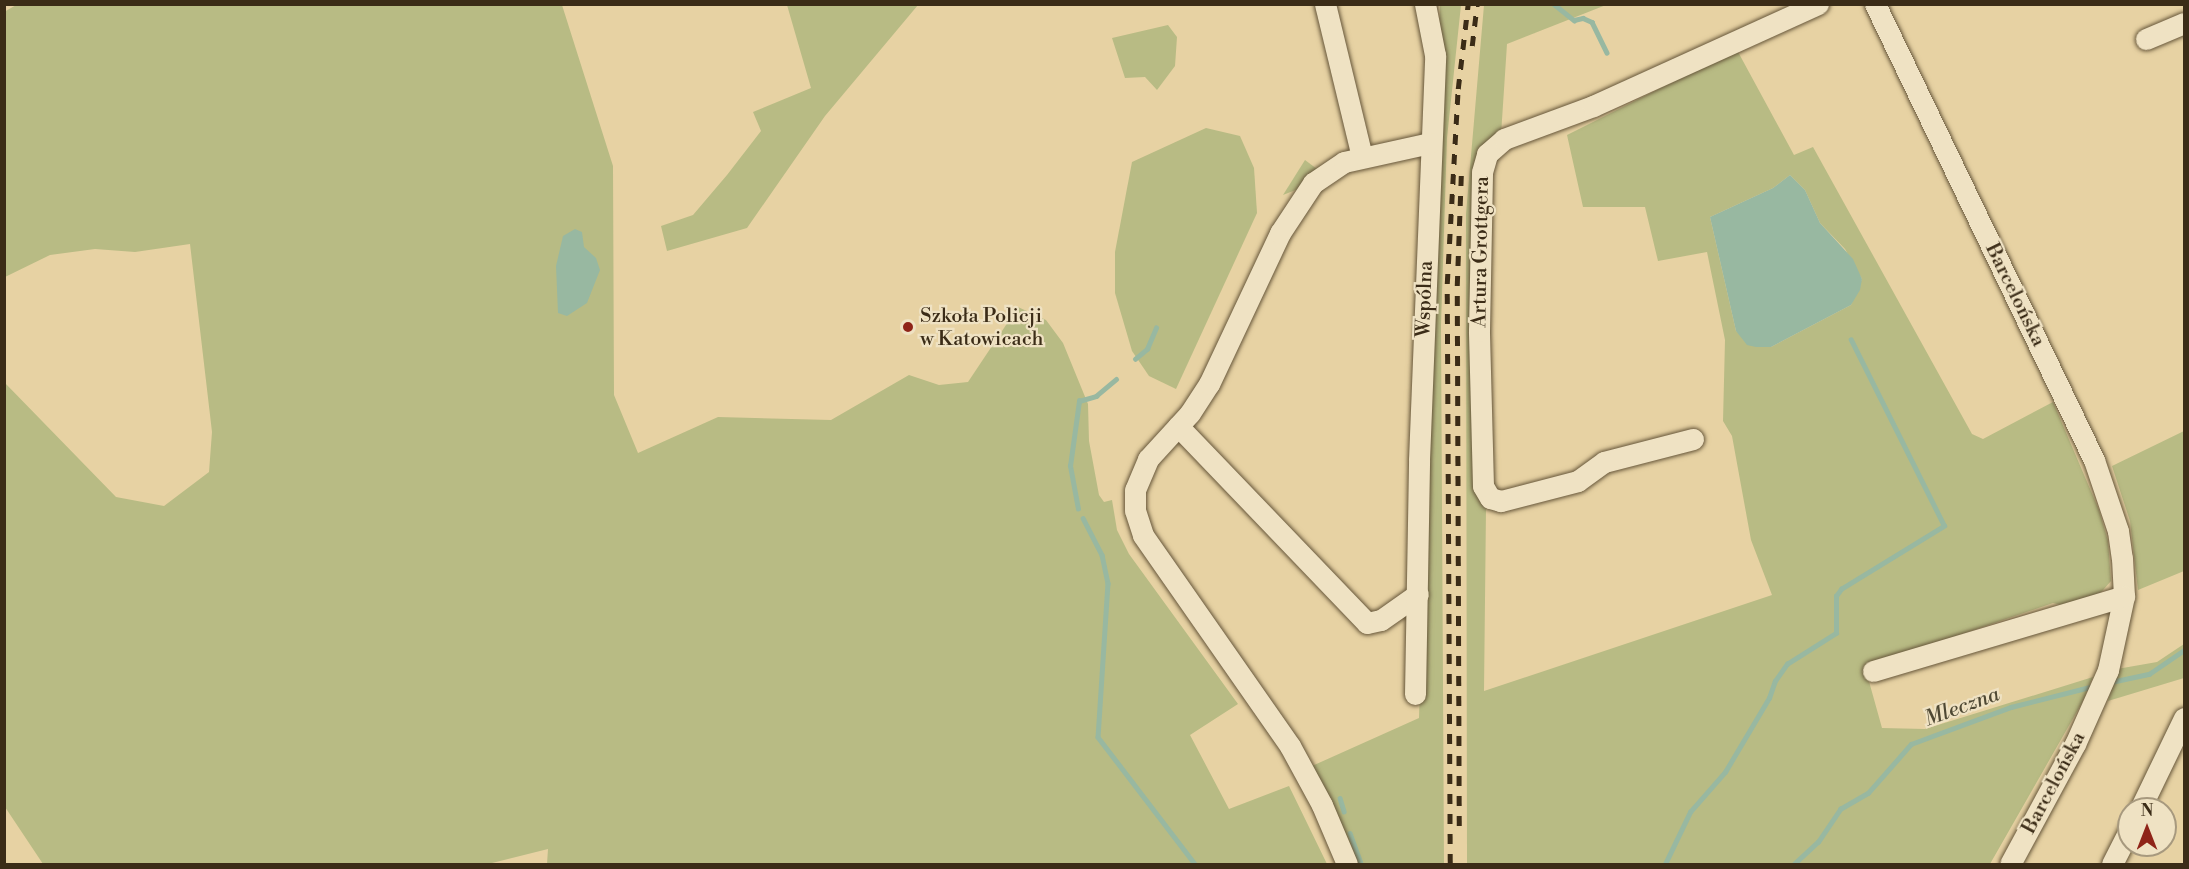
<!DOCTYPE html>
<html>
<head>
<meta charset="utf-8">
<style>
  body { margin:0 }
  #map { position:relative; width:2189px; height:869px; overflow:hidden; background:#e7d2a3; font-family:"Libre Bodoni",serif }
  div>[style] { position:absolute }
  .green>* { inset:0; background:#b8bb84 }
  .water>* { inset:0; background:#98b8a1 }
  .stream>* { height:4.5px; margin:-2.25px; padding:0 2.25px; transform-origin:2.25px; border-radius:2.25px; background:#98b8a1 }
  .roads { filter:drop-shadow(0 0 2px #66563a) drop-shadow(0 0 2px #66563a) }
  .minor>* { height:21px; margin:-10.5px; padding:0 10.5px; transform-origin:10.5px; border-radius:10.5px; background:#efe2c3 }
  .rail>* { height:4.5px; margin-top:-2.25px; transform-origin:0; background:repeating-linear-gradient(90deg,#3b2c17 0 10px,transparent 0 20px) }
  .dots>* { width:16px; height:16px; translate:-50% -50%; box-sizing:border-box; border:3px solid #efe2c3; border-radius:50% }
  span { translate:-50% -50%; white-space:nowrap; text-align:center; line-height:1.15; -webkit-text-stroke:4.5px #efe2c3; paint-order:stroke }
  .street-label { font-size:20px; color:#3b2c17 }
  .poi-label { font-size:20px; color:#3b2c17 }
  .left { translate:0 -50%; text-align:left }
  .water-label { font-size:21px; color:#4e4833; font-style:italic }
  .frame { position:absolute; inset:0; border:6px solid #3b2c17; pointer-events:none }
  .north { position:absolute; left:2117px; top:797px; width:60px; height:60px; box-sizing:border-box; background:#efe2c3; border:2px solid #a7997e; border-radius:50%; rotate:0deg; font-size:16px; font-weight:700; line-height:24px; text-align:center; color:#3b2c17 }
  .north::after { content:''; display:block; margin:auto; width:21px; height:27px; background:#8f2418; clip-path:polygon(50% 0,100% 100%,50% 72%,0 100%) }
</style>
</head>
<body>
<div id="map">
  <div class="green">
    <i style="clip-path:polygon(18px 4px,562px 5px,613px 166px,614px 395px,638px 453px,718px 417px,831px 420px,909px 375px,939px 385px,968px 382px,1018px 307px,1046px 320px,1063px 343px,1088px 404px,1089px 441px,1099px 495px,1104px 502px,1112px 500px,1117px 530px,1129px 554px,1238px 704px,1190px 735px,1229px 809px,1289px 786px,1327px 864px,547px 864px,548px 849px,488px 864px,43px 864px,5px 807px,5px 383px,116px 497px,164px 506px,209px 472px,212px 432px,190px 244px,135px 252px,95px 249px,50px 255px,5px 277px,4px 12px)"></i>
    <i style="clip-path:polygon(787px 5px,918px 5px,825px 116px,747px 228px,667px 251px,661px 226px,693px 215px,727px 175px,761px 131px,753px 112px,811px 88px)"></i>
    <i style="clip-path:polygon(1440px 5px,1461px 5px,1447px 138px,1441px 325px,1444px 864px,1353px 864px,1312px 766px,1419px 718px)"></i>
    <i style="clip-path:polygon(evenodd,1484px 5px,1606px 5px,1507px 44px,1501px 135px,1485px 146px,1474px 478px,1486px 509px,1484px 691px,1772px 595px,1751px 540px,1732px 436px,1723px 421px,1725px 340px,1707px 252px,1658px 261px,1645px 207px,1583px 207px,1567px 135px,1737px 50px,1794px 155px,1813px 147px,1972px 434px,1983px 439px,2053px 402px,2099px 510px,2108px 541px,2111px 581px,2096px 598px,2066px 606px,2053px 603px,1865px 667px,1882px 728px,1925px 729px,2093px 677px,2083px 701px,1990px 864px,1467px 864px,1466px 214px,1484px 5px,1790px 175px,1805px 190px,1820px 223px,1845px 249px,1862px 279px,1851px 305px,1771px 347px,1736px 331px,1710px 217px,1773px 188px,1790px 175px)"></i>
    <i style="clip-path:polygon(1168px 25px,1177px 37px,1175px 66px,1157px 90px,1145px 77px,1125px 78px,1112px 38px)"></i>
    <i style="clip-path:polygon(1206px 128px,1240px 136px,1254px 168px,1257px 213px,1176px 389px,1149px 376px,1132px 351px,1115px 293px,1115px 252px,1132px 162px)"></i>
    <i style="clip-path:polygon(1305px 160px,1317px 169px,1298px 189px,1283px 195px)"></i>
    <i style="clip-path:polygon(2184px 431px,2184px 571px,2138px 590px,2130px 521px,2112px 466px)"></i>
    <i style="clip-path:polygon(2184px 644px,2184px 678px,2108px 701px,2117px 669px,2157px 662px)"></i>
  </div>
  <div class="water">
    <i style="clip-path:polygon(1790px 175px,1805px 190px,1820px 223px,1853px 259px,1862px 279px,1860px 290px,1851px 305px,1771px 347px,1756px 347px,1747px 345px,1736px 331px,1710px 217px,1773px 188px)"></i>
    <i style="clip-path:polygon(575px 229px,582px 232px,584px 247px,596px 258px,600px 270px,587px 303px,567px 316px,558px 313px,556px 266px,563px 236px)"></i>
  </div>
  <div class="stream">
    <i style="left:1554px;top:4px;width:26px;rotate:39deg"></i>
    <i style="left:1574px;top:20px;width:9px;rotate:-13deg"></i>
    <i style="left:1583px;top:18px;width:10px;rotate:24deg"></i>
    <i style="left:1592px;top:22px;width:34px;rotate:64deg"></i>
    <i style="left:1135px;top:359px;width:16px;rotate:-40deg"></i>
    <i style="left:1147px;top:349px;width:23px;rotate:-67deg"></i>
    <i style="left:1078px;top:509px;width:44px;rotate:-100.5deg"></i>
    <i style="left:1070px;top:466px;width:66px;rotate:-82.1deg"></i>
    <i style="left:1079px;top:401px;width:18px;rotate:-16deg"></i>
    <i style="left:1096px;top:396px;width:26px;rotate:-40deg"></i>
    <i style="left:1083px;top:518px;width:42px;rotate:62.8deg"></i>
    <i style="left:1102px;top:555px;width:29px;rotate:78deg"></i>
    <i style="left:1108px;top:583px;width:154px;rotate:93.7deg"></i>
    <i style="left:1098px;top:737px;width:160px;rotate:52.6deg"></i>
    <i style="left:2111px;top:682px;width:39px;rotate:-12deg"></i>
    <i style="left:2149px;top:674px;width:42px;rotate:-34.4deg"></i>
    <i style="left:1340px;top:798px;width:14px;rotate:73deg"></i>
    <i style="left:1350px;top:833px;width:33px;rotate:70deg"></i>
    <i style="left:1665px;top:864px;width:58px;rotate:-64.3deg"></i>
    <i style="left:1690px;top:812px;width:53px;rotate:-48.8deg"></i>
    <i style="left:1725px;top:772px;width:86px;rotate:-59.3deg"></i>
    <i style="left:1769px;top:698px;width:18px;rotate:-71deg"></i>
    <i style="left:1775px;top:681px;width:21px;rotate:-55deg"></i>
    <i style="left:1787px;top:664px;width:58px;rotate:-32.3deg"></i>
    <i style="left:1836px;top:633px;width:37px;rotate:-90deg"></i>
    <i style="left:1836px;top:596px;width:9px;rotate:-54deg"></i>
    <i style="left:1841px;top:589px;width:121px;rotate:-31.5deg"></i>
    <i style="left:1944px;top:526px;width:208px;rotate:-116.6deg"></i>
    <i style="left:1794px;top:864px;width:33px;rotate:-43deg"></i>
    <i style="left:1818px;top:842px;width:40px;rotate:-56deg"></i>
    <i style="left:1840px;top:809px;width:32px;rotate:-30deg"></i>
    <i style="left:1868px;top:793px;width:65px;rotate:-48.7deg"></i>
    <i style="left:1911px;top:744px;width:107px;rotate:-20.3deg"></i>
    <i style="left:2011px;top:707px;width:86px;rotate:-14.2deg"></i>
  </div>
  <div class="roads">
    <div class="minor">
      <i style="left:1325px;top:4px;width:157px;rotate:76.4deg"></i>
      <i style="left:1875px;top:4px;width:506px;rotate:64.35deg"></i>
      <i style="left:2094px;top:460px;width:75px;rotate:71.3deg"></i>
      <i style="left:2118px;top:531px;width:27px;rotate:82deg"></i>
      <i style="left:2122px;top:558px;width:38px;rotate:87deg"></i>
      <i style="left:2124px;top:596px;width:76px;rotate:102.2deg"></i>
      <i style="left:2108px;top:670px;width:81px;rotate:114deg"></i>
      <i style="left:2075px;top:744px;width:136px;rotate:118.4deg"></i>
      <i style="left:2146px;top:39px;width:41px;rotate:-22.8deg"></i>
      <i style="left:1178px;top:426px;width:273px;rotate:46.2deg"></i>
      <i style="left:1367px;top:623px;width:14px;rotate:-12deg"></i>
      <i style="left:1381px;top:620px;width:45px;rotate:-35.1deg"></i>
      <i style="left:1693px;top:439px;width:92px;rotate:165.5deg"></i>
      <i style="left:1604px;top:462px;width:32px;rotate:144deg"></i>
      <i style="left:1578px;top:481px;width:80px;rotate:165.4deg"></i>
      <i style="left:1501px;top:501px;width:11px;rotate:-165deg"></i>
      <i style="left:1490px;top:498px;width:14px;rotate:-120deg"></i>
      <i style="left:1483px;top:486px;width:155px;rotate:-91.5deg"></i>
      <i style="left:1479px;top:331px;width:159px;rotate:-88.9deg"></i>
      <i style="left:1482px;top:172px;width:19px;rotate:-74deg"></i>
      <i style="left:1487px;top:154px;width:23px;rotate:-41deg"></i>
      <i style="left:1504px;top:139px;width:95px;rotate:-20.3deg"></i>
      <i style="left:1593px;top:106px;width:247px;rotate:-24.4deg"></i>
      <i style="left:1873px;top:671px;width:262px;rotate:-16.6deg"></i>
      <i style="left:1415px;top:694px;width:234px;rotate:-89deg"></i>
      <i style="left:1419px;top:460px;width:405px;rotate:-87.7deg"></i>
      <i style="left:1435px;top:55px;width:52px;rotate:-101.1deg"></i>
      <i style="left:2140px;top:809px;width:101px;rotate:-64.2deg"></i>
      <i style="left:1347px;top:864px;width:64px;rotate:-113deg"></i>
      <i style="left:1322px;top:805px;width:67px;rotate:-118.5deg"></i>
      <i style="left:1290px;top:746px;width:257px;rotate:-124.9deg"></i>
      <i style="left:1143px;top:535px;width:26px;rotate:-108deg"></i>
      <i style="left:1135px;top:510px;width:20px;rotate:-90deg"></i>
      <i style="left:1135px;top:490px;width:34px;rotate:-67deg"></i>
      <i style="left:1148px;top:459px;width:62px;rotate:-47.6deg"></i>
      <i style="left:1190px;top:413px;width:35px;rotate:-57deg"></i>
      <i style="left:1209px;top:384px;width:167px;rotate:-64.8deg"></i>
      <i style="left:1280px;top:233px;width:60px;rotate:-56.6deg"></i>
      <i style="left:1313px;top:183px;width:37px;rotate:-34deg"></i>
      <i style="left:1344px;top:162px;width:88px;rotate:-12.5deg"></i>
      <i style="left:2112px;top:864px;width:38px;rotate:-63deg"></i>
    </div>
  </div>
  <div class="rail">
    <i style="left:1472px;top:46px;width:42px;rotate:-83.2deg"></i>
    <i style="left:1459px;top:826px;width:540px;rotate:-90.21deg"></i>
    <i style="left:1457px;top:286px;width:111px;rotate:-87.9deg"></i>
    <i style="left:1450px;top:864px;width:580px;rotate:-90.3deg"></i>
    <i style="left:1447px;top:284px;width:195px;rotate:-86.8deg"></i>
    <i style="left:1458px;top:89px;width:86px;rotate:-83.3deg"></i>
  </div>
  <div class="dots">
    <i style="left:908px;top:327px;background:#8f2418"></i>
  </div>
  <div class="street-label">
    <span style="left:1481px;top:252px;rotate:-89deg">Artura Grottgera</span>
    <span style="left:2015px;top:295px;rotate:64deg">Barcelońska</span>
    <span style="left:1425px;top:299px;rotate:-88deg">Wspólna</span>
    <span style="left:2054px;top:783px;rotate:-62deg">Barcelońska</span>
  </div>
  <div class="poi-label">
    <span class="left" style="left:920px;top:328px">Szkoła Policji<br>w Katowicach</span>
  </div>
  <div class="water-label">
    <span style="left:1962px;top:707px;rotate:-20deg">Mleczna</span>
  </div>
  <div class="frame"></div>
  <div class="north">N</div>
</div>
</body>
</html>
